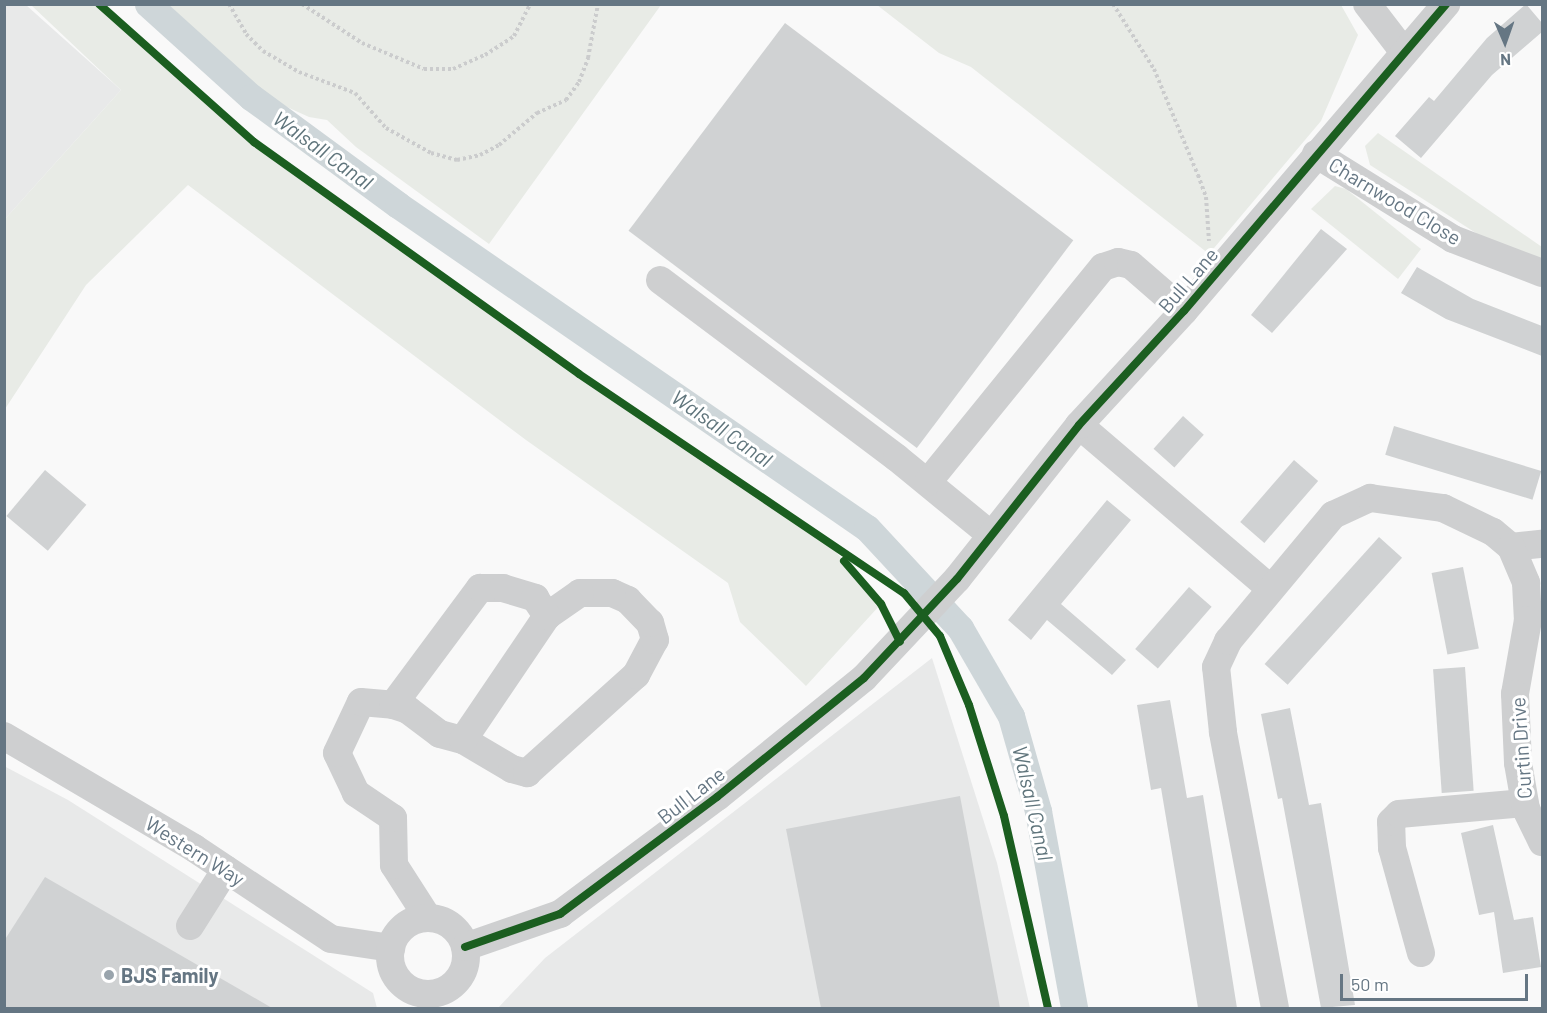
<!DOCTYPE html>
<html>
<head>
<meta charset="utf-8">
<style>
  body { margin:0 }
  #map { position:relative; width:1547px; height:1013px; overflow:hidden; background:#f9f9f9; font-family:Barlow,sans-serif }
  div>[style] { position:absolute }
  .built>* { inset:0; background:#e8e9e9 }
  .green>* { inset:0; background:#e8ebe6 }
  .canal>* { height:27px; margin:-13.5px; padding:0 13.5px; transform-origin:13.5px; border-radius:13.5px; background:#ced6d9 }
  .building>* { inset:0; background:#d0d2d3; transform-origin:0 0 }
  .path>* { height:4px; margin-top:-2px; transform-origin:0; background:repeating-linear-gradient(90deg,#cbcccd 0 3px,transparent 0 6px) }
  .minor>* { height:28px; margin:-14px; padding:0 14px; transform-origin:14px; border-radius:14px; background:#cecfd0 }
  .minor>.ring { margin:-14px; padding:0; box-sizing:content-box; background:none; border:28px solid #cecfd0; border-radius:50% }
  .cycleway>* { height:8px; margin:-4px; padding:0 4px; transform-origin:4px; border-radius:4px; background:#1b5e20 }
  .dots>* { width:16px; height:16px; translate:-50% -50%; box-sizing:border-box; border:3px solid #fff; border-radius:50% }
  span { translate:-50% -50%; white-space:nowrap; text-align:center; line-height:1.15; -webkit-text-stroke:6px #fff; paint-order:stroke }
  .street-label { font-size:20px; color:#657683 }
  .poi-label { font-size:20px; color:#657683; font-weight:700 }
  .left { translate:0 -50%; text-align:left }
  .water-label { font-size:21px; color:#60757c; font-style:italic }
  .frame { position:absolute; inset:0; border:6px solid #657683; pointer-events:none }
  .north { position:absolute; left:1475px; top:12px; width:60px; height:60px; -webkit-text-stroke:4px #fff; paint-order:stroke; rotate:178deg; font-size:16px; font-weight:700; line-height:24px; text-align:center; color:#657683 }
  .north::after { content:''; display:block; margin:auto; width:21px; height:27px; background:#657683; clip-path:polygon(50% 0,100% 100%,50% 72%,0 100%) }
  .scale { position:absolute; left:1340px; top:974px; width:188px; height:27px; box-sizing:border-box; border:3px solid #657683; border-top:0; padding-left:8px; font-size:18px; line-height:21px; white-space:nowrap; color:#657683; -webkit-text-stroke:4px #fff; paint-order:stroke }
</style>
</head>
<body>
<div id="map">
  <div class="built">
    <i style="clip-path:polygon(5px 5px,26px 5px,121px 90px,5px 219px)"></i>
    <i style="clip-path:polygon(932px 658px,997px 863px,1030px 1008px,498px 1008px,545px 958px)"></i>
    <i style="clip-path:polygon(4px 766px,68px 800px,373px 993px,377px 1008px,5px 1008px)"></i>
  </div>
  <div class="green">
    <i style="clip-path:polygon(31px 5px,99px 5px,254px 142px,579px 374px,830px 545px,881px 604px,806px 686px,740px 622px,728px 583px,526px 440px,188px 185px,86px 285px,5px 409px,5px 219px,121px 90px)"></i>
    <i style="clip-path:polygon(169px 5px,661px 5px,489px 244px,356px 147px,327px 120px,309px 117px,265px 97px)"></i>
    <i style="clip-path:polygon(877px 5px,1341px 5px,1358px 35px,1321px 121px,1209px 254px,971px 67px,939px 53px)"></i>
    <i style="clip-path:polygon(1378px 133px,1542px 247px,1542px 261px,1479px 235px,1370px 165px,1365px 146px)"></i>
    <i style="clip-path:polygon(1335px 186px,1346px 189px,1421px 249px,1398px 279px,1311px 209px)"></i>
  </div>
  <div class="canal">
    <i style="left:148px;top:4px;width:139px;rotate:42.1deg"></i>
    <i style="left:251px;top:97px;width:182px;rotate:36.3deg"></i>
    <i style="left:398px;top:205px;width:569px;rotate:34.56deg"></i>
    <i style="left:867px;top:528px;width:137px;rotate:47.1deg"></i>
    <i style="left:960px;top:628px;width:102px;rotate:59.9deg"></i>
    <i style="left:1011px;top:716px;width:99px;rotate:74.1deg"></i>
    <i style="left:1038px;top:811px;width:200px;rotate:79.6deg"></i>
  </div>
  <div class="building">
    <i style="clip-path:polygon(1526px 4px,1542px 23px,1542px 32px,1492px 75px,1421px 158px,1395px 136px,1429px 97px,1434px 101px,1487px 38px)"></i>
    <i style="left:785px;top:23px;width:361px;height:260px;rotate:37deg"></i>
    <i style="clip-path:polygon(1321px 229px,1347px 249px,1272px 333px,1251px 315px)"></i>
    <i style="clip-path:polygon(1417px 267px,1473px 299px,1542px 326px,1542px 356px,1446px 319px,1401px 293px)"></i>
    <i style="left:1183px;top:416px;width:28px;height:44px;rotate:42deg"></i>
    <i style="left:1394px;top:426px;width:154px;height:30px;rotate:17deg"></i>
    <i style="left:1294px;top:460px;width:32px;height:82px;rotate:41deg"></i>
    <i style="left:45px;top:470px;width:54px;height:60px;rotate:40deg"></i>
    <i style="clip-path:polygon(1107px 500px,1131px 520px,1061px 604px,1126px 660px,1112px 675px,1047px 620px,1031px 640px,1008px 620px)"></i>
    <i style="left:1379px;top:537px;width:31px;height:171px;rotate:42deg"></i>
    <i style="left:1463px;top:567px;width:83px;height:32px;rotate:79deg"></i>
    <i style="left:1189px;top:587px;width:30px;height:82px;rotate:41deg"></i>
    <i style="left:1465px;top:667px;width:124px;height:32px;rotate:86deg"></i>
    <i style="clip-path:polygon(1170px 700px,1187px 798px,1203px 795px,1237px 1008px,1198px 1008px,1161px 788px,1151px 790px,1137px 705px)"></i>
    <i style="clip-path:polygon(1290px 708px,1309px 805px,1321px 803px,1355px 1005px,1321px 1008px,1282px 798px,1278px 799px,1261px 714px)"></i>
    <i style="clip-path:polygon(960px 796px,1000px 1008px,821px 1008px,786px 829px)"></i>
    <i style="clip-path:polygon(1493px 825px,1514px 920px,1533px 917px,1541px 967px,1503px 973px,1494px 912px,1479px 915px,1461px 833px)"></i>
    <i style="clip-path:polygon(45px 877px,272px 1008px,4px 1008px,4px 941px)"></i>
  </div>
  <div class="path">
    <i style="left:229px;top:4px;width:34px;rotate:60deg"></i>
    <i style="left:246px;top:34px;width:24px;rotate:45deg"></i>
    <i style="left:263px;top:51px;width:42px;rotate:30.3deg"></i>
    <i style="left:299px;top:72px;width:60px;rotate:20.6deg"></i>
    <i style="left:355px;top:93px;width:47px;rotate:48.5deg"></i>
    <i style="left:386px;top:128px;width:51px;rotate:29.1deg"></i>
    <i style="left:431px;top:153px;width:27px;rotate:15deg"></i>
    <i style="left:457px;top:160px;width:24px;rotate:-12deg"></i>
    <i style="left:480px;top:155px;width:21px;rotate:-28deg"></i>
    <i style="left:499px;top:145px;width:50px;rotate:-40.1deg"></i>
    <i style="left:537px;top:113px;width:32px;rotate:-24deg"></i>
    <i style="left:566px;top:100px;width:22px;rotate:-54deg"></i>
    <i style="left:579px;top:82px;width:26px;rotate:-69deg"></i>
    <i style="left:588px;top:58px;width:55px;rotate:-79.5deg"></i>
    <i style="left:302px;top:4px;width:72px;rotate:33deg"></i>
    <i style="left:362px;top:43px;width:67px;rotate:22.8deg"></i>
    <i style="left:424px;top:69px;width:29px"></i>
    <i style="left:453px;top:69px;width:35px;rotate:-24deg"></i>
    <i style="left:485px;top:55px;width:35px;rotate:-33deg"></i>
    <i style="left:514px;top:36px;width:36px;rotate:-63deg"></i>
    <i style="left:1113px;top:4px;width:77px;rotate:57.8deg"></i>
    <i style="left:1154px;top:69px;width:115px;rotate:67.5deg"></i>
    <i style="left:1198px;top:175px;width:23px;rotate:70deg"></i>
    <i style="left:1206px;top:197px;width:44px;rotate:86.1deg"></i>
  </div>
  <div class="minor">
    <i style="left:1367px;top:4px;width:59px;rotate:52.5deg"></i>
    <i style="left:1316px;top:154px;width:161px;rotate:31.8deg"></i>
    <i style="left:1453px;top:239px;width:95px;rotate:20.9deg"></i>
    <i style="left:660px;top:280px;width:296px;rotate:36.9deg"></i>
    <i style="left:897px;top:458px;width:120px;rotate:39.3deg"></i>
    <i style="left:1079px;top:425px;width:250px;rotate:40.5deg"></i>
    <i style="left:928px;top:482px;width:277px;rotate:-50.9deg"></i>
    <i style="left:1103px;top:267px;width:16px;rotate:-18deg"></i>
    <i style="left:1118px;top:262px;width:13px;rotate:13deg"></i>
    <i style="left:1131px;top:265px;width:70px;rotate:41deg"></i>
    <i style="left:1511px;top:547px;width:31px;rotate:-6deg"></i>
    <i style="left:393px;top:705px;width:16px;rotate:18deg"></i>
    <i style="left:408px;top:710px;width:40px;rotate:37deg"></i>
    <i style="left:440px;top:734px;width:24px;rotate:15deg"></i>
    <i style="left:463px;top:740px;width:57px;rotate:30.6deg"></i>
    <i style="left:512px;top:769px;width:16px;rotate:15deg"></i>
    <i style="left:527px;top:773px;width:147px;rotate:-42deg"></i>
    <i style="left:636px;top:675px;width:40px;rotate:-62deg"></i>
    <i style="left:655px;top:640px;width:18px;rotate:-106deg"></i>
    <i style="left:650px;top:623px;width:32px;rotate:-134deg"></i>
    <i style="left:628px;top:600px;width:17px;rotate:-156deg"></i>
    <i style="left:612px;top:593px;width:32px;rotate:180deg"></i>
    <i style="left:580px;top:593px;width:40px;rotate:145.1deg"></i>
    <i style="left:547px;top:616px;width:150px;rotate:124.1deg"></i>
    <i style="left:4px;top:736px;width:221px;rotate:30.5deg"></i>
    <i style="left:194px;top:848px;width:164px;rotate:33.6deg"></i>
    <i style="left:331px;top:939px;width:61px;rotate:8.5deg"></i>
    <i style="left:428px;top:918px;width:63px;rotate:-122.7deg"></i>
    <i style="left:394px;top:865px;width:47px;rotate:-91.2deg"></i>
    <i style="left:393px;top:818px;width:45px;rotate:-146deg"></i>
    <i style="left:356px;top:793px;width:44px;rotate:-115.4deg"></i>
    <i style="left:337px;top:753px;width:56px;rotate:-64.8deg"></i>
    <i style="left:361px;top:702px;width:32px;rotate:5deg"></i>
    <i style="left:393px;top:705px;width:146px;rotate:-53.4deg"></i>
    <i style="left:480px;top:588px;width:23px"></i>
    <i style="left:503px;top:588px;width:34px;rotate:17deg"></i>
    <i style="left:535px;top:598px;width:22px;rotate:56deg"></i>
    <i class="ring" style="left:390px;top:918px;width:48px;height:48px"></i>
    <i style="left:190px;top:926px;width:67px;rotate:-57.7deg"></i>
    <i style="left:465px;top:947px;width:101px;rotate:-19.2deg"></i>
    <i style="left:560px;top:914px;width:196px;rotate:-36.7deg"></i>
    <i style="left:717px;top:797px;width:189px;rotate:-39deg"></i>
    <i style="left:864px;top:678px;width:136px;rotate:-46.8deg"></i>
    <i style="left:957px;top:579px;width:196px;rotate:-51.6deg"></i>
    <i style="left:1079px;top:425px;width:155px;rotate:-47.4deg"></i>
    <i style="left:1184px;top:311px;width:404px;rotate:-49.5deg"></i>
    <i style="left:1421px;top:953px;width:109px;rotate:-105.4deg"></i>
    <i style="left:1392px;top:848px;width:26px;rotate:-92deg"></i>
    <i style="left:1391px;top:822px;width:11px;rotate:-45deg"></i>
    <i style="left:1399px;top:814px;width:126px;rotate:-5deg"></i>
    <i style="left:1275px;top:1008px;width:281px;rotate:-100.7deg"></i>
    <i style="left:1223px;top:732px;width:65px;rotate:-96.1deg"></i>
    <i style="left:1216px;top:667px;width:29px;rotate:-65deg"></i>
    <i style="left:1228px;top:641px;width:164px;rotate:-50.2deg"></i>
    <i style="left:1333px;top:515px;width:41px;rotate:-24.7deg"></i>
    <i style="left:1370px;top:498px;width:74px;rotate:7.8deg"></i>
    <i style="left:1443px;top:508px;width:55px;rotate:25.6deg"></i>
    <i style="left:1493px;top:532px;width:23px;rotate:40deg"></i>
    <i style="left:1511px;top:547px;width:39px;rotate:67deg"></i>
    <i style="left:1526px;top:583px;width:37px;rotate:87deg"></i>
    <i style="left:1528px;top:620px;width:75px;rotate:100deg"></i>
    <i style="left:1515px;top:694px;width:69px;rotate:87.5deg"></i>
    <i style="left:1518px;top:763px;width:47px;rotate:80.1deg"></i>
    <i style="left:1526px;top:809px;width:37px;rotate:64deg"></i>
  </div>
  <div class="cycleway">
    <i style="left:99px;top:4px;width:208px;rotate:41.7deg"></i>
    <i style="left:254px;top:142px;width:399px;rotate:35.5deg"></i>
    <i style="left:579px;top:374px;width:392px;rotate:34deg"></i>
    <i style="left:904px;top:593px;width:56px;rotate:50.1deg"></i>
    <i style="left:940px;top:636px;width:75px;rotate:67.2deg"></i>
    <i style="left:969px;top:705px;width:116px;rotate:72.5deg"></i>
    <i style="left:1004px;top:816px;width:197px;rotate:77.1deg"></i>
    <i style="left:844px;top:561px;width:57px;rotate:49.3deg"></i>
    <i style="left:881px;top:604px;width:42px;rotate:63.4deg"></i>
    <i style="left:465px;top:947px;width:101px;rotate:-19.2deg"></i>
    <i style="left:560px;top:914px;width:196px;rotate:-36.7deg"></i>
    <i style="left:717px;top:797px;width:189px;rotate:-39deg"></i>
    <i style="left:864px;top:678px;width:136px;rotate:-46.8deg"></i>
    <i style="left:957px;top:579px;width:196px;rotate:-51.6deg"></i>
    <i style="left:1079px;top:425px;width:155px;rotate:-47.4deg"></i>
    <i style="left:1184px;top:311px;width:404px;rotate:-49.5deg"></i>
  </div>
  <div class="dots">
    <i style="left:109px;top:975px;background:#99a4ac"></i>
  </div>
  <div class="street-label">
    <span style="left:1395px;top:201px;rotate:31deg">Charnwood Close</span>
    <span style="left:1188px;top:280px;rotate:-49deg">Bull Lane</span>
    <span style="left:1521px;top:748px;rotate:-94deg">Curtin Drive</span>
    <span style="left:691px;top:795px;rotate:-38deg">Bull Lane</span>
    <span style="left:195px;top:851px;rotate:32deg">Western Way</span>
  </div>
  <div class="poi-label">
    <span class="left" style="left:121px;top:975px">BJS Family</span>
  </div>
  <div class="water-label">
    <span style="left:323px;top:150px;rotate:36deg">Walsall Canal</span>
    <span style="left:722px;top:428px;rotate:35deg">Walsall Canal</span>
    <span style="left:1033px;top:803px;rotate:77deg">Walsall Canal</span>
  </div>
  <div class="frame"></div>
  <div class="north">N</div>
  <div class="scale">50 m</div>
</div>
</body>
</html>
